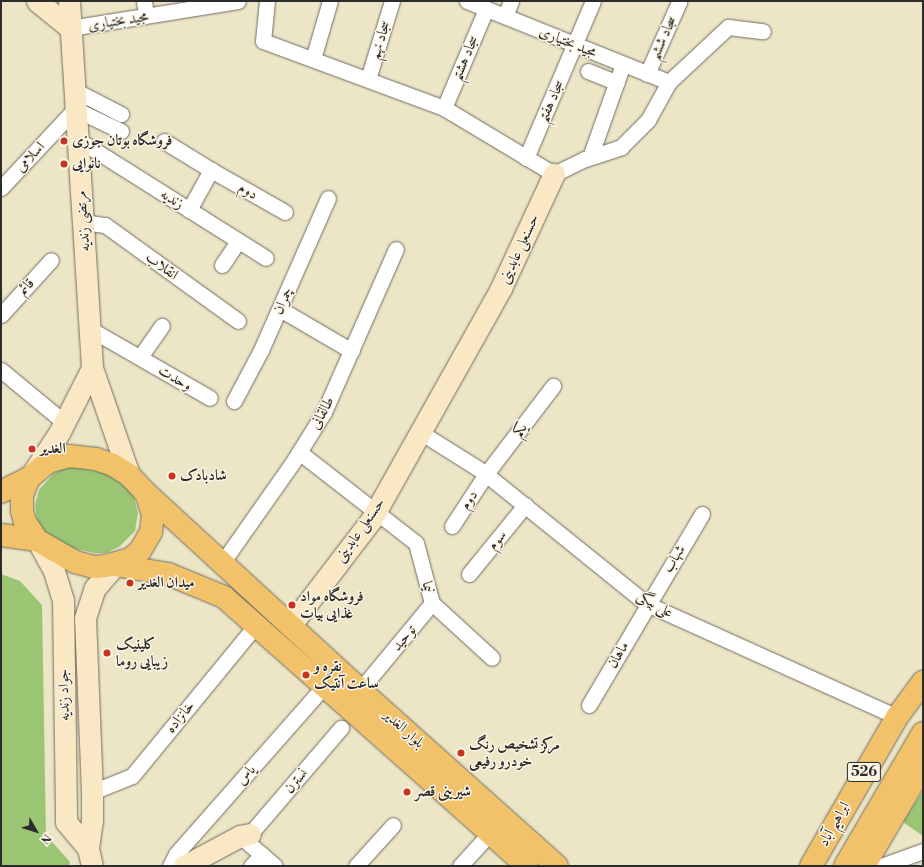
<!DOCTYPE html>
<html>
<head>
<meta charset="utf-8">
<style>
  body { margin:0 }
  #map { position:relative; width:924px; height:867px; overflow:hidden; background:#ece5c6; font-family:"Libre Bodoni",Amiri,serif }
  div>[style] { position:absolute }
  .green>* { inset:0; background:#9ac674 }
  .roads { filter:drop-shadow(0 0 1px #6f6c61) drop-shadow(0 0 1px #6f6c61) }
  .street>* { height:15px; margin:-7.5px; padding:0 7.5px; transform-origin:7.5px; border-radius:7.5px; background:#fff }
  .secondary>* { height:21px; margin:-10.5px; padding:0 10.5px; transform-origin:10.5px; border-radius:10.5px; background:#fae7c3 }
  .primary>* { height:22px; margin:-11px; padding:0 11px; transform-origin:11px; border-radius:11px; background:#f2c26a }
  .dots>* { width:11px; height:11px; translate:-50% -50%; box-sizing:border-box; border:2px solid #fcf5e5; border-radius:50% }
  span { translate:-50% -50%; white-space:nowrap; text-align:center; line-height:1.15; -webkit-text-stroke:3px #fcf5e5; paint-order:stroke }
  .shield-label span { padding:1px 3px; background:#fcf5e5; border:1px solid; border-radius:3px; -webkit-text-stroke-width:0 }
  .shield-label { font-size:14px; color:#2b2b2b; font-weight:700 }
  .street-label { font-size:15px; color:#2b2b2b }
  .poi-label { font-size:15px; color:#2b2b2b; font-weight:700 }
  .left { translate:0 -50%; text-align:left }
  .frame { position:absolute; inset:0; border:2px solid #2b2b2b; pointer-events:none }
  .north { position:absolute; left:16px; top:811px; width:40px; height:40px; -webkit-text-stroke:3px #fcf5e5; paint-order:stroke; rotate:129deg; font-size:11px; font-weight:700; line-height:16px; text-align:center; color:#2b2b2b }
  .north::after { content:''; display:block; margin:auto; width:14px; height:18px; background:#2b2b2b; clip-path:polygon(50% 0,100% 100%,50% 72%,0 100%) }
</style>
</head>
<body>
<div id="map">
  <div class="green">
    <i style="clip-path:polygon(71px 466px,111px 474px,129px 488px,134px 497px,138px 513px,135px 531px,119px 547px,106px 553px,95px 553px,66px 547px,45px 532px,37px 520px,35px 505px,39px 490px,54px 473px)"></i>
    <i style="clip-path:polygon(1px 574px,20px 581px,42px 605px,46px 835px,70px 862px,69px 866px,1px 866px)"></i>
    <i style="clip-path:polygon(923px 791px,923px 836px,903px 822px)"></i>
  </div>
  <div class="roads">
    <div class="street">
      <i style="left:144px;top:1px;width:6px;rotate:81deg"></i>
      <i style="left:267px;top:1px;width:40px;rotate:95.7deg"></i>
      <i style="left:263px;top:41px;width:193px;rotate:20.3deg"></i>
      <i style="left:444px;top:108px;width:128px;rotate:31deg"></i>
      <i style="left:554px;top:174px;width:34px;rotate:-26deg"></i>
      <i style="left:585px;top:159px;width:38px;rotate:-18deg"></i>
      <i style="left:621px;top:147px;width:38px;rotate:-45deg"></i>
      <i style="left:648px;top:120px;width:43px;rotate:-61.1deg"></i>
      <i style="left:669px;top:82px;width:81px;rotate:-43deg"></i>
      <i style="left:728px;top:27px;width:35px;rotate:7deg"></i>
      <i style="left:467px;top:1px;width:218px;rotate:21.9deg"></i>
      <i style="left:505px;top:16px;width:16px;rotate:-68deg"></i>
      <i style="left:70px;top:28px;width:170px;rotate:-9.1deg"></i>
      <i style="left:313px;top:59px;width:60px;rotate:-73.7deg"></i>
      <i style="left:588px;top:71px;width:31px;rotate:22deg"></i>
      <i style="left:647px;top:74px;width:79px;rotate:-66deg"></i>
      <i style="left:368px;top:79px;width:82px;rotate:-72.9deg"></i>
      <i style="left:74px;top:90px;width:53px;rotate:27.1deg"></i>
      <i style="left:444px;top:108px;width:108px;rotate:-67deg"></i>
      <i style="left:77px;top:139px;width:223px;rotate:32.2deg"></i>
      <i style="left:164px;top:141px;width:55px;rotate:31.7deg"></i>
      <i style="left:590px;top:157px;width:99px;rotate:-70.5deg"></i>
      <i style="left:526px;top:158px;width:171px;rotate:-66.9deg"></i>
      <i style="left:1px;top:188px;width:108px;rotate:-46.9deg"></i>
      <i style="left:75px;top:109px;width:51px;rotate:25.6deg"></i>
      <i style="left:189px;top:210px;width:46px;rotate:-61.2deg"></i>
      <i style="left:211px;top:170px;width:85px;rotate:29.6deg"></i>
      <i style="left:83px;top:222px;width:22px;rotate:8deg"></i>
      <i style="left:105px;top:225px;width:164px;rotate:35.8deg"></i>
      <i style="left:222px;top:265px;width:29px;rotate:-56deg"></i>
      <i style="left:280px;top:309px;width:83px;rotate:30.3deg"></i>
      <i style="left:1px;top:315px;width:74px;rotate:-47.7deg"></i>
      <i style="left:90px;top:329px;width:138px;rotate:29.9deg"></i>
      <i style="left:140px;top:357px;width:38px;rotate:-55deg"></i>
      <i style="left:1px;top:370px;width:83px;rotate:39.6deg"></i>
      <i style="left:234px;top:401px;width:58px;rotate:-62.1deg"></i>
      <i style="left:261px;top:350px;width:166px;rotate:-66.2deg"></i>
      <i style="left:420px;top:432px;width:73px;rotate:32.2deg"></i>
      <i style="left:482px;top:471px;width:212px;rotate:38.9deg"></i>
      <i style="left:647px;top:604px;width:274px;rotate:24.3deg"></i>
      <i style="left:299px;top:452px;width:148px;rotate:37.9deg"></i>
      <i style="left:416px;top:543px;width:62px;rotate:75.1deg"></i>
      <i style="left:432px;top:603px;width:81px;rotate:42.5deg"></i>
      <i style="left:452px;top:526px;width:62px;rotate:-56.8deg"></i>
      <i style="left:486px;top:474px;width:111px;rotate:-52.7deg"></i>
      <i style="left:222px;top:563px;width:123px;rotate:-54.9deg"></i>
      <i style="left:293px;top:462px;width:59px;rotate:-58.2deg"></i>
      <i style="left:324px;top:412px;width:178px;rotate:-66.2deg"></i>
      <i style="left:469px;top:574px;width:89px;rotate:-50.9deg"></i>
      <i style="left:360px;top:690px;width:113px;rotate:-50.4deg"></i>
      <i style="left:589px;top:705px;width:222px;rotate:-59.4deg"></i>
      <i style="left:92px;top:792px;width:43px;rotate:-21.8deg"></i>
      <i style="left:132px;top:776px;width:195px;rotate:-50.6deg"></i>
      <i style="left:250px;top:834px;width:140px;rotate:-49.4deg"></i>
      <i style="left:240px;top:836px;width:46px;rotate:40.6deg"></i>
      <i style="left:170px;top:866px;width:13px;rotate:-63deg"></i>
      <i style="left:176px;top:854px;width:224px;rotate:-48.6deg"></i>
      <i style="left:251px;top:866px;width:16px;rotate:-47deg"></i>
      <i style="left:356px;top:866px;width:55px;rotate:-47.9deg"></i>
      <i style="left:460px;top:866px;width:45px;rotate:-47.7deg"></i>
      <i style="left:881px;top:866px;width:45px;rotate:-19.7deg"></i>
    </div>
    <div class="secondary">
      <i style="left:37px;top:1px;width:43px;rotate:39.3deg"></i>
      <i style="left:69px;top:1px;width:368px;rotate:86.4deg"></i>
      <i style="left:92px;top:368px;width:113px;rotate:70.9deg"></i>
      <i style="left:32px;top:474px;width:49px;rotate:-56.6deg"></i>
      <i style="left:59px;top:433px;width:73px;rotate:-63.1deg"></i>
      <i style="left:37px;top:540px;width:35px;rotate:61deg"></i>
      <i style="left:54px;top:571px;width:30px;rotate:73deg"></i>
      <i style="left:63px;top:600px;width:222px;rotate:89.2deg"></i>
      <i style="left:66px;top:822px;width:34px;rotate:50deg"></i>
      <i style="left:290px;top:626px;width:133px;rotate:-52.6deg"></i>
      <i style="left:371px;top:520px;width:266px;rotate:-60.7deg"></i>
      <i style="left:501px;top:288px;width:126px;rotate:-65.1deg"></i>
      <i style="left:92px;top:866px;width:18px;rotate:-103deg"></i>
      <i style="left:88px;top:848px;width:27px;rotate:-82deg"></i>
      <i style="left:92px;top:821px;width:29px;rotate:-90deg"></i>
      <i style="left:92px;top:792px;width:174px;rotate:-92.3deg"></i>
      <i style="left:85px;top:618px;width:32px;rotate:-72deg"></i>
      <i style="left:95px;top:588px;width:30px;rotate:-49deg"></i>
      <i style="left:184px;top:866px;width:64px;rotate:-28.2deg"></i>
      <i style="left:240px;top:836px;width:10px;rotate:-11deg"></i>
    </div>
    <div class="primary">
      <i style="left:69px;top:456px;width:27px;rotate:6deg"></i>
      <i style="left:96px;top:459px;width:18px;rotate:19deg"></i>
      <i style="left:113px;top:465px;width:19px;rotate:32deg"></i>
      <i style="left:129px;top:475px;width:25px;rotate:47deg"></i>
      <i style="left:146px;top:493px;width:22px;rotate:72deg"></i>
      <i style="left:153px;top:514px;width:18px;rotate:96deg"></i>
      <i style="left:151px;top:532px;width:22px;rotate:120deg"></i>
      <i style="left:140px;top:551px;width:13px;rotate:141deg"></i>
      <i style="left:130px;top:559px;width:26px;rotate:164deg"></i>
      <i style="left:105px;top:566px;width:11px;rotate:175deg"></i>
      <i style="left:94px;top:567px;width:20px;rotate:-165deg"></i>
      <i style="left:75px;top:562px;width:44px;rotate:-149.9deg"></i>
      <i style="left:37px;top:540px;width:22px;rotate:-124deg"></i>
      <i style="left:25px;top:522px;width:11px;rotate:-105deg"></i>
      <i style="left:22px;top:511px;width:16px;rotate:-90deg"></i>
      <i style="left:22px;top:495px;width:18px;rotate:-68deg"></i>
      <i style="left:29px;top:478px;width:25px;rotate:-40deg"></i>
      <i style="left:48px;top:462px;width:22px;rotate:-16deg"></i>
      <i style="left:1px;top:492px;width:31px;rotate:-27deg"></i>
      <i style="left:146px;top:493px;width:291px;rotate:42.6deg"></i>
      <i style="left:360px;top:690px;width:264px;rotate:41.8deg"></i>
      <i style="left:1px;top:535px;width:36px;rotate:8deg"></i>
      <i style="left:115px;top:565px;width:54px;rotate:9.6deg"></i>
      <i style="left:168px;top:574px;width:61px;rotate:22.3deg"></i>
      <i style="left:224px;top:597px;width:405px;rotate:41.6deg"></i>
      <i style="left:811px;top:866px;width:172px;rotate:-60deg"></i>
      <i style="left:897px;top:717px;width:44px;rotate:-53.4deg"></i>
      <i style="left:845px;top:866px;width:154px;rotate:-59.6deg"></i>
      <i style="left:864px;top:866px;width:116px;rotate:-59.5deg"></i>
    </div>
  </div>
  <div class="dots">
    <i style="left:64px;top:141px;background:#c8321e"></i>
    <i style="left:64px;top:164px;background:#c8321e"></i>
    <i style="left:32px;top:449px;background:#c8321e"></i>
    <i style="left:172px;top:476px;background:#c8321e"></i>
    <i style="left:130px;top:583px;background:#c8321e"></i>
    <i style="left:292px;top:605px;background:#c8321e"></i>
    <i style="left:107px;top:653px;background:#c8321e"></i>
    <i style="left:306px;top:675px;background:#c8321e"></i>
    <i style="left:461px;top:753px;background:#c8321e"></i>
    <i style="left:407px;top:792px;background:#c8321e"></i>
  </div>
  <div class="shield-label">
    <span style="left:864px;top:772px">526</span>
  </div>
  <div class="street-label">
    <span style="left:118px;top:21px;rotate:-9deg">مجید بختیاری</span>
    <span style="left:663px;top:38px;rotate:-66deg">سجاد ششم</span>
    <span style="left:380px;top:40px;rotate:-73deg">سجاد نهم</span>
    <span style="left:568px;top:42px;rotate:22deg">مجید بختیاری</span>
    <span style="left:465px;top:58px;rotate:-67deg">سجاد هشتم</span>
    <span style="left:551px;top:101px;rotate:-66deg">سجاد هفتم</span>
    <span style="left:30px;top:157px;rotate:-47deg">اسلامی</span>
    <span style="left:248px;top:191px;rotate:30deg">دوم</span>
    <span style="left:172px;top:199px;rotate:32deg">زندیه</span>
    <span style="left:83px;top:221px;rotate:-94deg">مرتضی زندیه</span>
    <span style="left:519px;top:249px;rotate:-65deg">حسنعلی عابدینی</span>
    <span style="left:162px;top:266px;rotate:36deg">انقلاب</span>
    <span style="left:26px;top:287px;rotate:-47deg">قائم</span>
    <span style="left:283px;top:301px;rotate:-65deg">چمران</span>
    <span style="left:175px;top:378px;rotate:30deg">وحدت</span>
    <span style="left:322px;top:413px;rotate:-61deg">طالقانی</span>
    <span style="left:520px;top:430px;rotate:-53deg">یکم</span>
    <span style="left:469px;top:500px;rotate:-57deg">دوم</span>
    <span style="left:360px;top:530px;rotate:-55deg">حسنعلی عابدینی</span>
    <span style="left:497px;top:540px;rotate:-50deg">سوم</span>
    <span style="left:674px;top:559px;rotate:-59deg">شهاب</span>
    <span style="left:428px;top:587px;rotate:75deg">نیما</span>
    <span style="left:655px;top:604px;rotate:30deg">علی بیگی</span>
    <span style="left:404px;top:638px;rotate:-50deg">توحید</span>
    <span style="left:618px;top:655px;rotate:-60deg">ماهان</span>
    <span style="left:64px;top:695px;rotate:-91deg">جواد زندیه</span>
    <span style="left:180px;top:717px;rotate:-51deg">خانزاده</span>
    <span style="left:404px;top:729px;rotate:42deg">بلوار الغدیر</span>
    <span style="left:246px;top:775px;rotate:-49deg">یاس</span>
    <span style="left:296px;top:781px;rotate:-50deg">نسترن</span>
    <span style="left:834px;top:824px;rotate:-61deg">ابراهیم آباد</span>
  </div>
  <div class="poi-label">
    <span class="left" style="left:72px;top:141px">فروشگاه بوتان جوزی</span>
    <span class="left" style="left:72px;top:164px">نانوایی</span>
    <span class="left" style="left:40px;top:449px">الغدیر</span>
    <span class="left" style="left:180px;top:476px">شادبادک</span>
    <span class="left" style="left:138px;top:583px">میدان الغدیر</span>
    <span class="left" style="left:300px;top:605px">فروشگاه مواد<br>غذایی بیات</span>
    <span class="left" style="left:116px;top:653px">کلینیک<br>زیبایی روما</span>
    <span class="left" style="left:314px;top:675px">نقره و<br>ساعت آنتیک</span>
    <span class="left" style="left:469px;top:753px">مرکز تشخیص رنگ<br>خودرو رفیعی</span>
    <span class="left" style="left:415px;top:792px">شیرینی قصر</span>
  </div>
  <div class="frame"></div>
  <div class="north">N</div>
</div>
</body>
</html>
